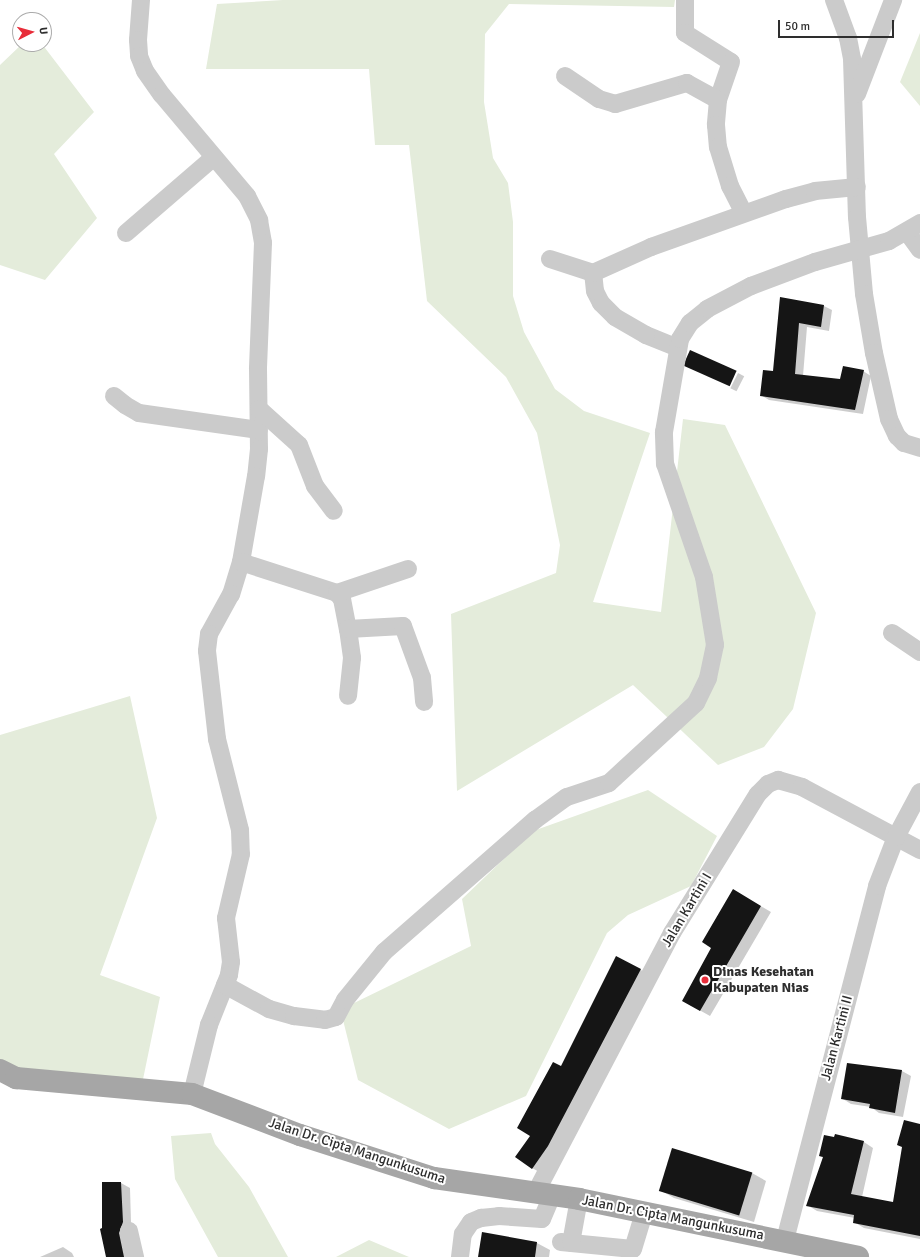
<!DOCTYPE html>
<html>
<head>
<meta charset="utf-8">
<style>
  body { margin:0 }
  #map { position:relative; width:920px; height:1257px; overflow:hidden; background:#fff; font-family:Signika,sans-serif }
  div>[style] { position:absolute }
  .green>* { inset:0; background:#e4ecdb }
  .shadow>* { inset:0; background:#0003; transform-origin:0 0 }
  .building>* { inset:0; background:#151515; transform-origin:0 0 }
  .minor>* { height:18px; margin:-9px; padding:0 9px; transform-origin:9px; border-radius:9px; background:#cbcbcb }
  .major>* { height:22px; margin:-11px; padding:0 11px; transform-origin:11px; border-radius:11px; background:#a6a6a6 }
  .dots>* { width:11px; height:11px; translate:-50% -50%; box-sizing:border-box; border:2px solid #fff; border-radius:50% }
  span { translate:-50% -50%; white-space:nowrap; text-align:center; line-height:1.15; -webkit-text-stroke:4px #fff; paint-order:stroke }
  .street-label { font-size:14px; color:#2e2e2e }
  .poi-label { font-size:14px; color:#2e2e2e; font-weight:700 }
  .left { translate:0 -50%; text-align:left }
  .north { position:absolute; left:12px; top:12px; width:40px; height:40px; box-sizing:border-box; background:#fff; border:1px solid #ababab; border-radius:50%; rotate:84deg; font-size:11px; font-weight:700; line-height:16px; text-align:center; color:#2e2e2e }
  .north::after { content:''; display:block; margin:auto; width:14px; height:18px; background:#e82d3a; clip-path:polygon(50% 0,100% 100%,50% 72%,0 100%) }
  .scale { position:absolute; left:778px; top:20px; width:116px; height:18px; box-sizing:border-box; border:2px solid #2e2e2e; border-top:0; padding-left:5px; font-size:12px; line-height:14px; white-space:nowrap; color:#2e2e2e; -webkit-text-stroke:3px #fff; paint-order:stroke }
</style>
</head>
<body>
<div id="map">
  <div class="green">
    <i style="clip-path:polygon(283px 0,675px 0,674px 7px,509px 4px,485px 34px,484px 102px,493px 158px,508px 183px,513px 222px,513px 296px,524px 332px,555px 389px,584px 411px,650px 433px,593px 602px,661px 612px,683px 419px,725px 425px,816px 613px,793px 709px,764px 747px,718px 765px,633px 685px,457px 791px,451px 614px,556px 573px,560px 545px,537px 433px,506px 377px,427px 301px,409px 145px,375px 145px,369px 69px,206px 69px,217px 4px)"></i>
    <i style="clip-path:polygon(920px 33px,920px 106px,900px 82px)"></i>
    <i style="clip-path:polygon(22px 44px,42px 44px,94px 112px,54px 154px,97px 218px,45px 280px,0 265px,0 65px)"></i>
    <i style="clip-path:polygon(130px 696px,157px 818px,100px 975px,160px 997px,141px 1089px,0 1070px,0 735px)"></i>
    <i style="clip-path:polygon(648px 790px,717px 836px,691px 886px,628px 915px,607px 933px,526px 1096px,449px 1129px,358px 1080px,343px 1020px,352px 1004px,471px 946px,462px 899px,533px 831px)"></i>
    <i style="clip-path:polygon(211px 1133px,215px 1144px,249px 1187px,288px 1257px,218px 1257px,175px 1179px,171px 1136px)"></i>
    <i style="clip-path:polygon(369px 1240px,409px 1257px,336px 1257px)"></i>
  </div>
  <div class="shadow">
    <i style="clip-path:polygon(780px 299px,824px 306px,832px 310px,829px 331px,807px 327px,803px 376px,841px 380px,863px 371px,871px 376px,863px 414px,769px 400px,761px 395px,774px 372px)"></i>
    <i style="left:738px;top:373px;width:7px;height:17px;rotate:27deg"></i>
    <i style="clip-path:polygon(733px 890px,771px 912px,710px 1016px,683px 1001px,713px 947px)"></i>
    <i style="clip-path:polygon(616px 957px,652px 976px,543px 1174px,532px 1168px,532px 1136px,562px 1068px)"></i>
    <i style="clip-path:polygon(878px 1067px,902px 1071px,911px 1076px,903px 1117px,879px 1113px,871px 1107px,851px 1104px,843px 1099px)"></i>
    <i style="clip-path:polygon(920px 1125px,920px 1239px,864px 1228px,854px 1222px,855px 1218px,817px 1211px,807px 1205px,824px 1158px,820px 1156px,836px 1136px,864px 1142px,873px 1148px,862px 1197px,894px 1203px)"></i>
    <i style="clip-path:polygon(752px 1173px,766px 1181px,754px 1222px,674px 1198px,660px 1190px)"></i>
    <i style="clip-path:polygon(121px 1183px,130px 1188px,132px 1257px,107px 1257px,103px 1229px)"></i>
    <i style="clip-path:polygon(483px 1234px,537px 1243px,550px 1250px,549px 1257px,479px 1257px)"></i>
    <i style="clip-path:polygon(63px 1247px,72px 1253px,74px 1257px,40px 1257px)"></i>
  </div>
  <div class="building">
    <i style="clip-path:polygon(780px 297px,824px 305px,821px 327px,799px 323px,795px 374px,840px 379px,843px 366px,864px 370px,855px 410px,760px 396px,763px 370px,773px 371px)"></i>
    <i style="left:690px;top:350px;width:51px;height:17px;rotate:24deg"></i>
    <i style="clip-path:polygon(733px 889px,761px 906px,700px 1011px,682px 1001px,711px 948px,702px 942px)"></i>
    <i style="clip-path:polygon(616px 956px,641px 969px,548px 1146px,532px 1169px,515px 1157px,530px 1136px,517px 1128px,553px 1062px,561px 1066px)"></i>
    <i style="clip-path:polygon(847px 1063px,902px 1070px,895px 1113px,869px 1108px,870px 1104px,841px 1099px)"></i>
    <i style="clip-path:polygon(904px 1120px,920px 1124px,920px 1236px,853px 1223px,854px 1215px,806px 1206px,823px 1157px,819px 1156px,824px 1135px,834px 1137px,835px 1134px,864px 1141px,851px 1194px,893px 1202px,902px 1147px,897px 1145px)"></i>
    <i style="left:672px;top:1148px;width:84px;height:45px;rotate:17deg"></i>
    <i style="clip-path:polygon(102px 1182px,121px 1182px,123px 1222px,119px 1233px,124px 1257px,106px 1257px,100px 1229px,102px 1228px)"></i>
    <i style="clip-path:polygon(482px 1232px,537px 1242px,535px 1257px,478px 1257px)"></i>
  </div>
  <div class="minor">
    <i style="left:141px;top:0;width:40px;rotate:94.3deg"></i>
    <i style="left:138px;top:40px;width:16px;rotate:86deg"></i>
    <i style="left:139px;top:56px;width:16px;rotate:68deg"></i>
    <i style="left:145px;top:71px;width:29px;rotate:55deg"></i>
    <i style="left:162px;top:95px;width:132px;rotate:49.9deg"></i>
    <i style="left:247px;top:196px;width:27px;rotate:63deg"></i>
    <i style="left:259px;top:220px;width:23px;rotate:80deg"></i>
    <i style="left:263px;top:243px;width:126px;rotate:92.3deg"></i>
    <i style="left:258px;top:369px;width:80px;rotate:89.3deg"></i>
    <i style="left:259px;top:449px;width:27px;rotate:96deg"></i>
    <i style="left:256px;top:476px;width:87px;rotate:99.9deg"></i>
    <i style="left:241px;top:562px;width:34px;rotate:107deg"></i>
    <i style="left:231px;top:594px;width:46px;rotate:118.8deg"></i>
    <i style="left:209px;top:634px;width:17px;rotate:97deg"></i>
    <i style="left:207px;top:651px;width:89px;rotate:83.5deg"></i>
    <i style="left:217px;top:739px;width:94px;rotate:75.8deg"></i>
    <i style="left:240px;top:830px;width:24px;rotate:88deg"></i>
    <i style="left:241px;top:854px;width:66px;rotate:103.2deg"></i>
    <i style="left:226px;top:918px;width:44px;rotate:83.5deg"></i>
    <i style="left:231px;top:962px;width:13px;rotate:99deg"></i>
    <i style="left:229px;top:975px;width:54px;rotate:111.8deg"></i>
    <i style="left:209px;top:1025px;width:71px;rotate:103.8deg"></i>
    <i style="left:685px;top:0;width:33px;rotate:90deg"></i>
    <i style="left:685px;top:33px;width:54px;rotate:32.2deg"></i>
    <i style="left:731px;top:62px;width:40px;rotate:108.9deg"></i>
    <i style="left:718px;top:100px;width:25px;rotate:95deg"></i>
    <i style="left:716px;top:125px;width:22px;rotate:85deg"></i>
    <i style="left:718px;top:147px;width:41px;rotate:72.9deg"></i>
    <i style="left:730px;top:186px;width:30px;rotate:63deg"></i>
    <i style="left:834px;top:0;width:40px;rotate:69.8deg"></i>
    <i style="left:848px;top:38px;width:21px;rotate:79deg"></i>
    <i style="left:852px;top:59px;width:158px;rotate:88.2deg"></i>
    <i style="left:857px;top:217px;width:77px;rotate:84.8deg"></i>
    <i style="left:864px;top:294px;width:60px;rotate:80.4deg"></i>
    <i style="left:874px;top:353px;width:68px;rotate:77.2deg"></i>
    <i style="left:889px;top:419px;width:19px;rotate:65deg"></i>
    <i style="left:897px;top:436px;width:10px;rotate:45deg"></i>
    <i style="left:904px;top:443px;width:17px;rotate:17deg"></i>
    <i style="left:565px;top:76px;width:41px;rotate:34.1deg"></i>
    <i style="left:599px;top:99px;width:17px;rotate:17deg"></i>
    <i style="left:615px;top:104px;width:75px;rotate:-16.3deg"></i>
    <i style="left:687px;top:83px;width:35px;rotate:29deg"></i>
    <i style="left:857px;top:94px;width:101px;rotate:-69deg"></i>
    <i style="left:907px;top:232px;width:22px;rotate:54deg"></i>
    <i style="left:126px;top:233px;width:116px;rotate:-40.8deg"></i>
    <i style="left:550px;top:259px;width:45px;rotate:18deg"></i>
    <i style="left:678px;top:348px;width:35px;rotate:-158deg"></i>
    <i style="left:646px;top:335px;width:36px;rotate:-150deg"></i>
    <i style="left:615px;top:317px;width:20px;rotate:-135deg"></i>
    <i style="left:601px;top:303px;width:13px;rotate:-117deg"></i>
    <i style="left:595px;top:291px;width:18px;rotate:-96deg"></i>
    <i style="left:593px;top:273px;width:64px;rotate:-24.1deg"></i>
    <i style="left:651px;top:247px;width:143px;rotate:-19.6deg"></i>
    <i style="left:786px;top:199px;width:30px;rotate:-15deg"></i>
    <i style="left:815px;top:191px;width:42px;rotate:-5.4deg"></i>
    <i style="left:114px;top:396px;width:14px;rotate:39deg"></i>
    <i style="left:125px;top:405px;width:16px;rotate:30deg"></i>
    <i style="left:139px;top:413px;width:121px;rotate:8.1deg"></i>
    <i style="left:259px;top:409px;width:54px;rotate:42deg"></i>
    <i style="left:299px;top:445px;width:44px;rotate:68.7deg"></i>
    <i style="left:315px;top:486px;width:31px;rotate:53deg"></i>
    <i style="left:241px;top:562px;width:101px;rotate:17.9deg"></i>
    <i style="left:337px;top:593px;width:8px;rotate:50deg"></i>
    <i style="left:342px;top:599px;width:31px;rotate:79deg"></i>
    <i style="left:348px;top:629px;width:29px;rotate:82deg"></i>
    <i style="left:352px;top:658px;width:38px;rotate:96deg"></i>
    <i style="left:337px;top:593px;width:75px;rotate:-18.7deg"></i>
    <i style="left:348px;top:629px;width:55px;rotate:-3.1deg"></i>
    <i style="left:403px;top:626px;width:55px;rotate:69.9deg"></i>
    <i style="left:422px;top:678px;width:24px;rotate:85deg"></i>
    <i style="left:892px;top:633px;width:34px;rotate:34deg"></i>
    <i style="left:225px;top:985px;width:50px;rotate:28.6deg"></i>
    <i style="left:269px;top:1009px;width:26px;rotate:16deg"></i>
    <i style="left:294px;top:1016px;width:31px;rotate:7deg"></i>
    <i style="left:325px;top:1020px;width:11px;rotate:-15deg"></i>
    <i style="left:336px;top:1017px;width:19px;rotate:-62deg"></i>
    <i style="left:345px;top:1000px;width:62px;rotate:-50.9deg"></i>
    <i style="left:384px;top:952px;width:201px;rotate:-41.2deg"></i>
    <i style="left:535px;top:820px;width:39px;rotate:-36deg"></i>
    <i style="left:567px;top:797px;width:44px;rotate:-18.4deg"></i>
    <i style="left:609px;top:783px;width:118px;rotate:-42.6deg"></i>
    <i style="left:696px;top:703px;width:28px;rotate:-64deg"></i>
    <i style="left:708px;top:678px;width:34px;rotate:-78deg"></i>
    <i style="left:715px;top:645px;width:69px;rotate:-99.2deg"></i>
    <i style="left:704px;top:577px;width:120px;rotate:-109deg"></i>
    <i style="left:665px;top:464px;width:32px;rotate:-92deg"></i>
    <i style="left:664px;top:432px;width:94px;rotate:-80.2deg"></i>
    <i style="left:680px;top:339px;width:19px;rotate:-58deg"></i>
    <i style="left:690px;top:323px;width:22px;rotate:-39deg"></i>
    <i style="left:707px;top:309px;width:50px;rotate:-27.6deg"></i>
    <i style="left:751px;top:286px;width:68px;rotate:-20.6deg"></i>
    <i style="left:815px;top:262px;width:77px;rotate:-15.8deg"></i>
    <i style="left:889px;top:241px;width:36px;rotate:-30deg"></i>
    <i style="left:536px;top:1192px;width:293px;rotate:-62.3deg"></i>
    <i style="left:672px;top:933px;width:163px;rotate:-58.3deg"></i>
    <i style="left:758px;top:794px;width:14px;rotate:-45deg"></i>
    <i style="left:768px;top:784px;width:11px;rotate:-22deg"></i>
    <i style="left:778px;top:780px;width:25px;rotate:16deg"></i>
    <i style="left:802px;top:787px;width:134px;rotate:28.1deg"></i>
    <i style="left:129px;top:1231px;width:27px;rotate:77deg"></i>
    <i style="left:785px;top:1240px;width:366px;rotate:-75.4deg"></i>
    <i style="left:877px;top:886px;width:53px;rotate:-68.8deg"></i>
    <i style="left:896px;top:837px;width:51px;rotate:-61.9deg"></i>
    <i style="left:561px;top:1242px;width:72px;rotate:5.6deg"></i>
    <i style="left:633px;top:1249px;width:39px;rotate:-73deg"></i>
    <i style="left:571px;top:1243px;width:45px;rotate:-79.7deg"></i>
    <i style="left:460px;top:1257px;width:23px;rotate:-83deg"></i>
    <i style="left:463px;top:1234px;width:14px;rotate:-56deg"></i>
    <i style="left:471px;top:1222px;width:11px;rotate:-22deg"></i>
    <i style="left:481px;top:1218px;width:18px;rotate:-6deg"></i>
    <i style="left:499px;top:1216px;width:43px;rotate:4deg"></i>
    <i style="left:542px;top:1219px;width:26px;rotate:-67deg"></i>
  </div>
  <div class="major">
    <i style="left:0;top:1070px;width:18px;rotate:27deg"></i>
    <i style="left:16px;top:1078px;width:177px;rotate:5.2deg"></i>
    <i style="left:192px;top:1094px;width:116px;rotate:20.8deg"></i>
    <i style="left:300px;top:1135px;width:141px;rotate:17.8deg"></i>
    <i style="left:434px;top:1178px;width:147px;rotate:8.2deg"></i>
    <i style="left:579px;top:1199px;width:285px;rotate:11.7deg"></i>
  </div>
  <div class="dots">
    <i style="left:705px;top:980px;background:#e82d3a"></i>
  </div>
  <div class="street-label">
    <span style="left:687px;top:910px;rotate:-59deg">Jalan Kartini I</span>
    <span style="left:837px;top:1038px;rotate:-75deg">Jalan Kartini II</span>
    <span style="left:357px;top:1151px;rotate:18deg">Jalan Dr. Cipta Mangunkusuma</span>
    <span style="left:673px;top:1218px;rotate:11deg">Jalan Dr. Cipta Mangunkusuma</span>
  </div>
  <div class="poi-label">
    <span class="left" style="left:713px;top:980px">Dinas Kesehatan<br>Kabupaten Nias</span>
  </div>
  <div class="north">U</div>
  <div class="scale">50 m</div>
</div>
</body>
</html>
